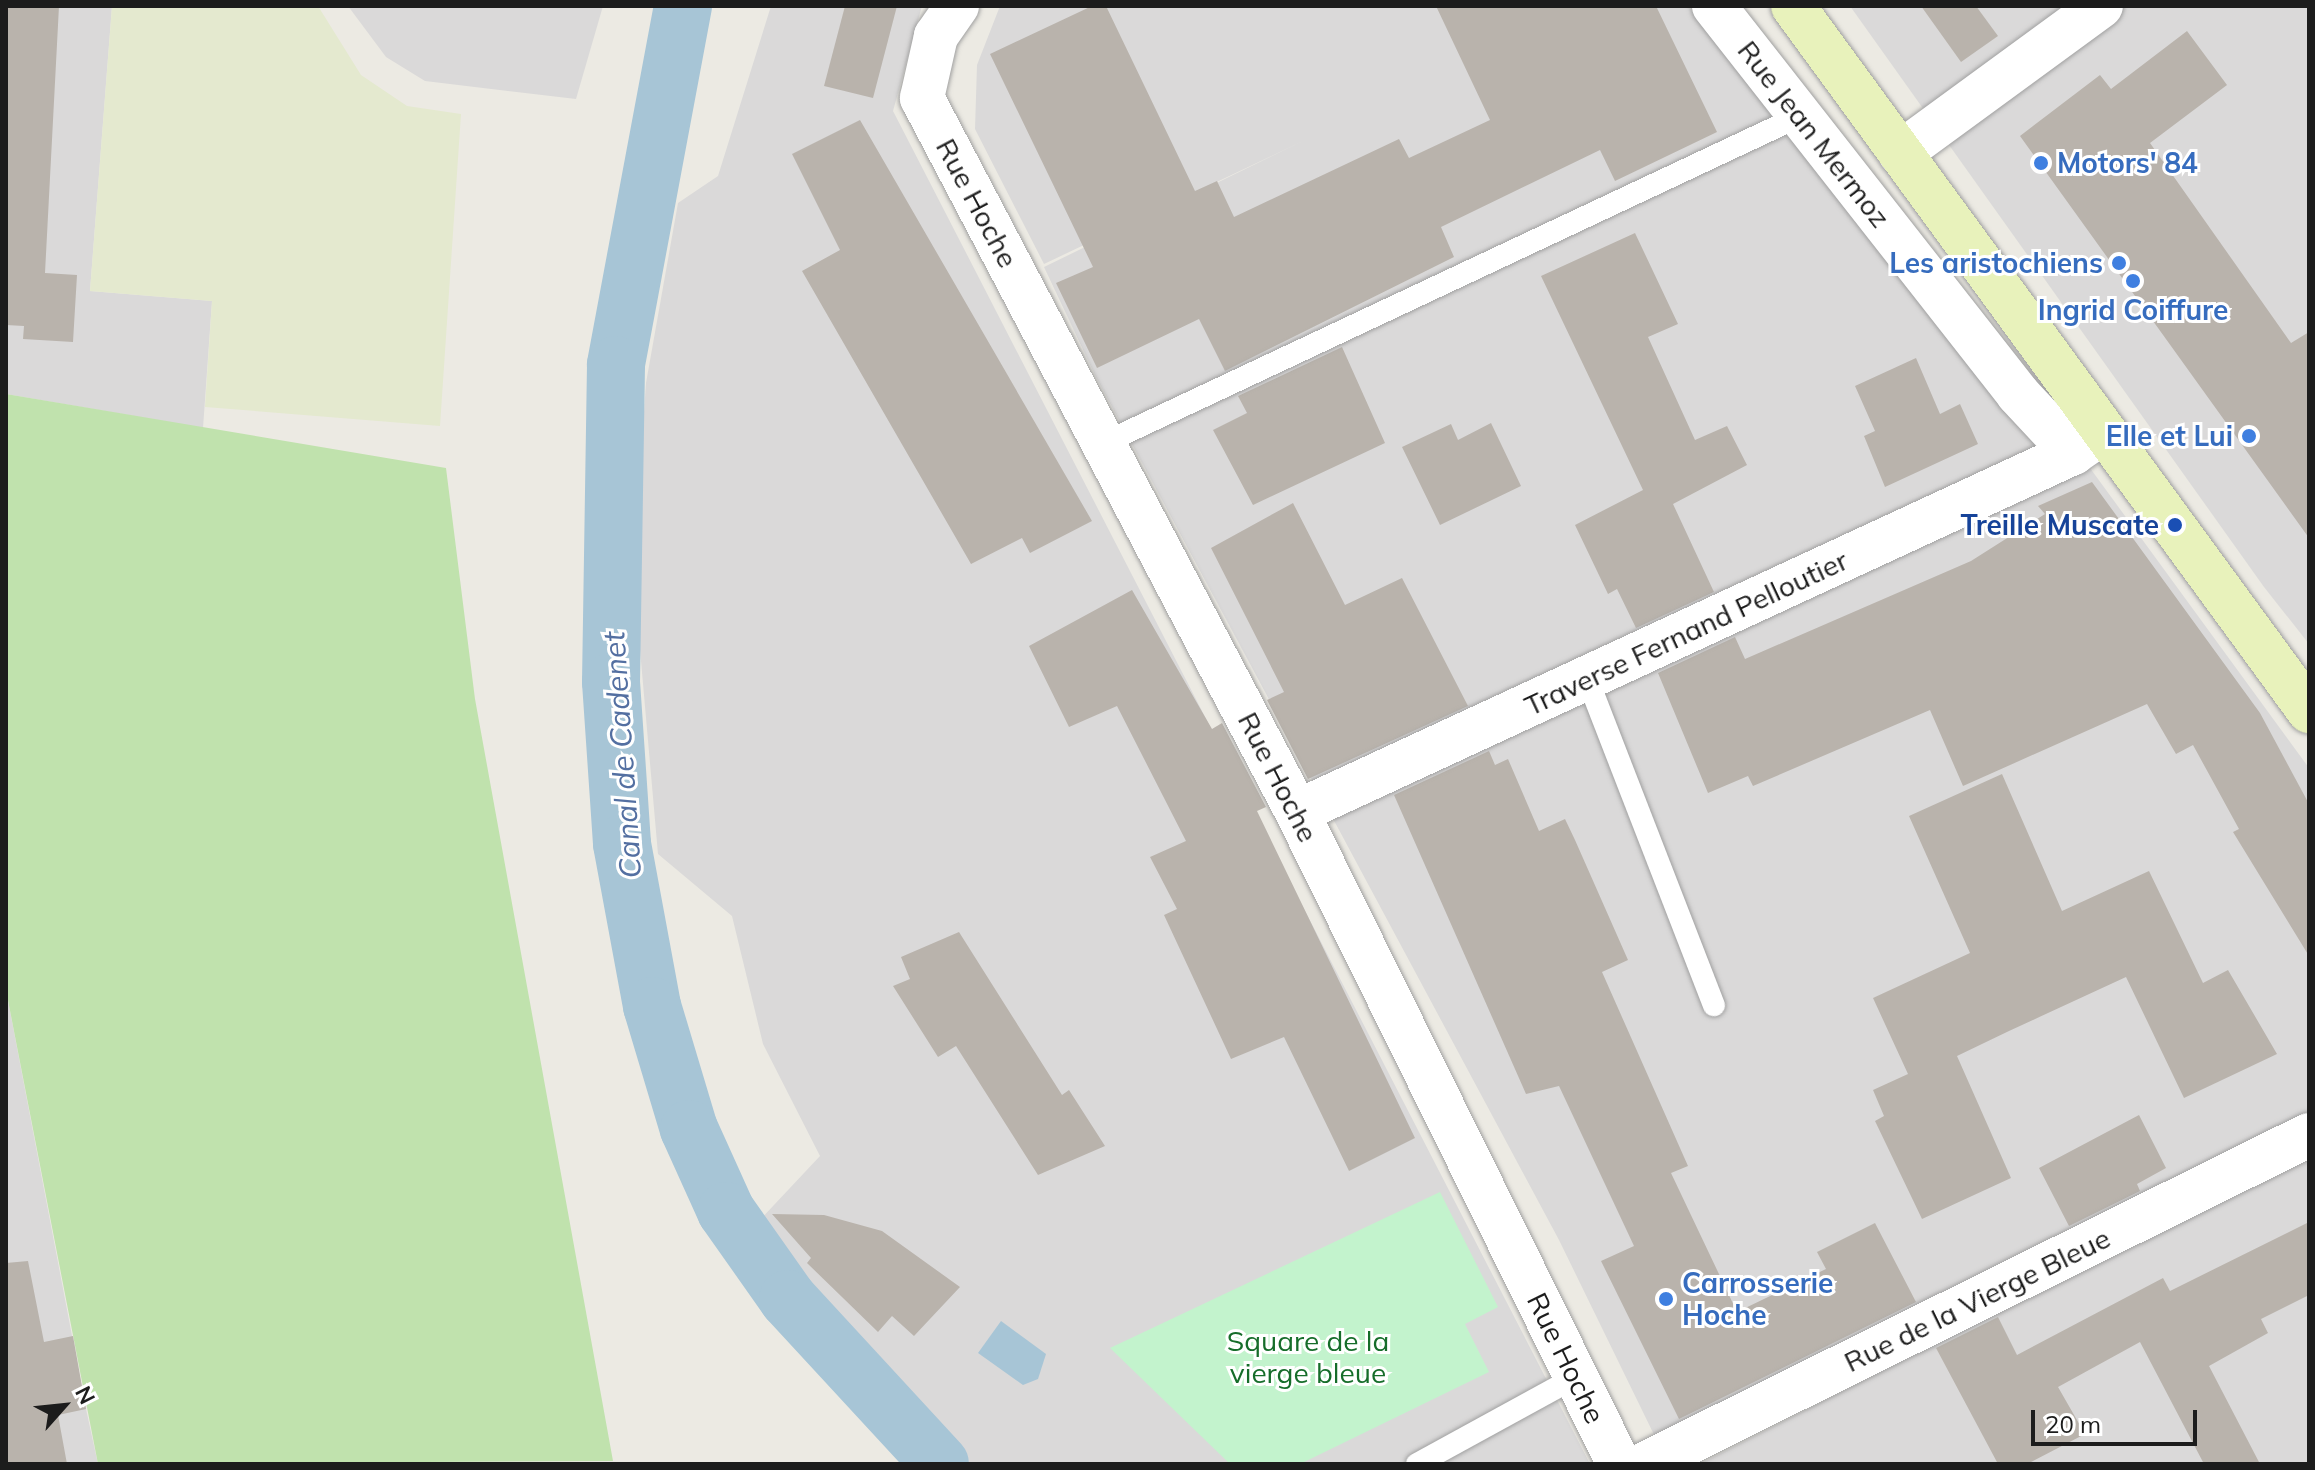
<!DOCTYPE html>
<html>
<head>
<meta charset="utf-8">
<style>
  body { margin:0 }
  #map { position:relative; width:2315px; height:1470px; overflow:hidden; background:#eceae3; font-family:Mulish,sans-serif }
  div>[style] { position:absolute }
  .residential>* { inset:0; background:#dad9d9 }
  .farmland>* { inset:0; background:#e4e9cf }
  .grass>* { inset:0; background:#c0e2ad }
  .park>* { inset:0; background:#c3f3cd }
  .water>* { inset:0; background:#a7c5d6 }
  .canal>* { height:58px; margin:-29px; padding:0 29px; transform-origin:29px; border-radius:29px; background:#a7c5d6 }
  .building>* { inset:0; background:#b9b3ac }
  .roads { filter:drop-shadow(0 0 2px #a0a0a0) drop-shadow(0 0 2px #a0a0a0) }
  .lane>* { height:22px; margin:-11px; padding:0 11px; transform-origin:11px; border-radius:11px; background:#fff }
  .street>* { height:44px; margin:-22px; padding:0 22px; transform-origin:22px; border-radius:22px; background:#fff }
  .secondary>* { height:44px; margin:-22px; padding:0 22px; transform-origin:22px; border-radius:22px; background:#e8f2bb }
  .dots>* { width:22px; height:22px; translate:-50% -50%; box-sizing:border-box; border:4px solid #fff; border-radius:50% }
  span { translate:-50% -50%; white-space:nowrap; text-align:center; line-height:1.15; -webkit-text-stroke:6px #fff; paint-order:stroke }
  .street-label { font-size:28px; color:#1c1c1c }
  .shop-label { font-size:28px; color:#366cbe; font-weight:700 }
  .left { translate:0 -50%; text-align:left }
  .right { translate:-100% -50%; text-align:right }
  .transit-label { font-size:28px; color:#164399; font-weight:700 }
  .park-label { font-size:28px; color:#166d2a }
  .water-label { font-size:30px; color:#536fa1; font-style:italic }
  .frame { position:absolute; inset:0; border:8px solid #1c1c1c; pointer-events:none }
  .north { position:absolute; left:24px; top:1366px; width:80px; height:80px; -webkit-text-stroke:6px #fff; paint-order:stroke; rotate:63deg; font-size:22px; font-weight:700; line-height:32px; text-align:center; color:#1c1c1c }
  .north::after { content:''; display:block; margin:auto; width:28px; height:36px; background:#1c1c1c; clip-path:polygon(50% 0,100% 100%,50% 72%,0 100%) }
  .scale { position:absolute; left:2031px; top:1410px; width:166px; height:36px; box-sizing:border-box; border:4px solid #1c1c1c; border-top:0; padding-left:10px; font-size:24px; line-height:28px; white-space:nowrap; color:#1c1c1c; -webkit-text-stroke:6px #fff; paint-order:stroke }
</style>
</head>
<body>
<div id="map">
  <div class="residential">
    <i style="clip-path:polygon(6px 6px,112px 6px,90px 291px,212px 301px,203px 428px,6px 394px)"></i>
    <i style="clip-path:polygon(348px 6px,603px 6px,576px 99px,425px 81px,386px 57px)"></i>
    <i style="clip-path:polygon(771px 6px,922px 6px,893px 111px,1590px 1464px,961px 1464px,801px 1280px,759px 1221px,820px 1156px,763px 1044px,732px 916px,658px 854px,633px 570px,646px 383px,678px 203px,718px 176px)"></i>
    <i style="clip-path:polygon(1000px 6px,1688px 6px,1809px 159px,2090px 468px,2309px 768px,2309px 1129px,1661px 1449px,1559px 1240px,1096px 377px,1044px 267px,1305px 140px,1044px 264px,975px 129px,977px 65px)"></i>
    <i style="clip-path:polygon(1850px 6px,2309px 6px,2309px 644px,2264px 587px)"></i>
    <i style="clip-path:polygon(6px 990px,86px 1409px,98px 1464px,6px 1464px)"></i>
    <i style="clip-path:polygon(2309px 1153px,2309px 1464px,1700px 1464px,2000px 1311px)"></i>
  </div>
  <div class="farmland">
    <i style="clip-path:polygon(112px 6px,318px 6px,361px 75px,407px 106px,461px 114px,440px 426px,205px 407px,212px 301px,90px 291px)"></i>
  </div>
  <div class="grass">
    <i style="clip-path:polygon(6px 394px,446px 468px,475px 699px,613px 1461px,98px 1464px,6px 990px)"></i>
  </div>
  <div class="park">
    <i style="clip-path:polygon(1440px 1192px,1498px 1307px,1465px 1324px,1489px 1372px,1300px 1464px,1230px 1464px,1110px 1348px)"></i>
  </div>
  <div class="water">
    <i style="clip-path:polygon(1001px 1321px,1046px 1354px,1038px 1379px,1023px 1385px,978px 1353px)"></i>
  </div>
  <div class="canal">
    <i style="left:683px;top:6px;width:365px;rotate:100.6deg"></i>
    <i style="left:616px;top:365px;width:317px;rotate:90.9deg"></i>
    <i style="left:611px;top:682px;width:162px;rotate:86.1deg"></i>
    <i style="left:622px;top:844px;width:165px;rotate:79.5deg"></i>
    <i style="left:652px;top:1006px;width:128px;rotate:73.3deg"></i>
    <i style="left:689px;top:1129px;width:90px;rotate:65.7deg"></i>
    <i style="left:726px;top:1211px;width:108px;rotate:54.8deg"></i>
    <i style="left:788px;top:1299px;width:224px;rotate:47.3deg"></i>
  </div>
  <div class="building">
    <i style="clip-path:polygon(6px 6px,59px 6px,45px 273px,77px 275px,73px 342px,23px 339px,24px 326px,6px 325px)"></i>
    <i style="clip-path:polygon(845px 6px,897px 6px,873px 98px,824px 86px)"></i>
    <i style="clip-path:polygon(1092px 6px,1106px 6px,1195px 191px,1217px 181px,1234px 217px,1399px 139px,1409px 158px,1490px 120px,1436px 6px,1656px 6px,1717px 132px,1615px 181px,1600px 150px,1441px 227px,1454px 257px,1225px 371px,1199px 319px,1097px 368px,1056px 283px,1093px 267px,990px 54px)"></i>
    <i style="clip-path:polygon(1921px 6px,1976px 6px,1998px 36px,1961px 62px)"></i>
    <i style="clip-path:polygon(2187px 31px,2227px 85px,2150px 143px,2291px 343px,2309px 332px,2309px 538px,2020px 136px,2100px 75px,2111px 89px)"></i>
    <i style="clip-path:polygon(860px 120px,1092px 521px,1030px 553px,1022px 538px,971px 564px,802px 271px,840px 250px,792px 154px)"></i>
    <i style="clip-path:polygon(1635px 233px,1678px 324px,1648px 337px,1695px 440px,1727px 426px,1747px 465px,1673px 504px,1714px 592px,1636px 628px,1617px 589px,1608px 594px,1575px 525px,1643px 490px,1541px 276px)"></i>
    <i style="clip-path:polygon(1342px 347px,1385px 443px,1253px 505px,1213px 430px,1247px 413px,1238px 396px)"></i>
    <i style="clip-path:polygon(1916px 358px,1940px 414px,1960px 404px,1978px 444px,1885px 487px,1864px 436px,1875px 431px,1855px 386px)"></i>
    <i style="clip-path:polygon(1491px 423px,1521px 486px,1440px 525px,1402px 447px,1451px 424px,1458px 440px)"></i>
    <i style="clip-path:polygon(2092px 482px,2260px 713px,2309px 804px,2309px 956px,2233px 832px,2239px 829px,2193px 745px,2176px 754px,2147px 704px,1963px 786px,1930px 710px,1753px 786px,1748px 776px,1708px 793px,1658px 673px,1735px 637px,1745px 659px,1971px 561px,2045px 514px,2038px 506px)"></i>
    <i style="clip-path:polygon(1293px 503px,1345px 605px,1402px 578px,1468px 706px,1308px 779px,1267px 700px,1284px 692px,1211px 548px)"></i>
    <i style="clip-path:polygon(1132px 590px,1212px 729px,1222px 723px,1266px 807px,1257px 811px,1415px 1138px,1349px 1171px,1284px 1037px,1231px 1059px,1164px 915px,1177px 909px,1150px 857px,1186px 841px,1117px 706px,1069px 727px,1029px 646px)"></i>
    <i style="clip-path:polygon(1489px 751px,1495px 765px,1508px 759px,1539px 831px,1565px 819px,1575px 840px,1628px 960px,1602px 972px,1688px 1166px,1671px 1173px,1737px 1312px,1826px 1269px,1817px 1252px,1875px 1223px,1916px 1302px,1679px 1419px,1601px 1261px,1634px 1246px,1559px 1086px,1526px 1094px,1394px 795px)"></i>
    <i style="clip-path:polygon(2002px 774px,2062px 911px,2149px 871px,2203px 983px,2228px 970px,2277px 1054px,2184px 1098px,2126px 977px,2009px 1031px,1957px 1056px,2011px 1178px,1922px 1219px,1875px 1121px,1884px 1116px,1873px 1090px,1908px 1074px,1873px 998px,1970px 953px,1909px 816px)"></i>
    <i style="clip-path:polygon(959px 932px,1062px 1095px,1069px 1090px,1105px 1146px,1038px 1175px,956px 1046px,938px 1057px,893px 986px,910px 979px,901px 957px)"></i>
    <i style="clip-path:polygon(2139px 1115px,2166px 1168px,2137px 1184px,2140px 1191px,2069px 1226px,2039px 1168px)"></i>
    <i style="clip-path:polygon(772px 1214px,824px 1215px,882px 1231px,960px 1287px,914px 1336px,892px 1316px,878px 1332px,807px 1263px,811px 1258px)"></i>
    <i style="clip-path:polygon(2309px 1222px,2309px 1295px,2261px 1319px,2268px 1333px,2209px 1366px,2260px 1464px,2204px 1464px,2140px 1342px,2058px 1387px,2085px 1434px,2027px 1464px,1998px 1464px,1936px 1348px,1998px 1317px,2017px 1355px,2163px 1278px,2170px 1291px)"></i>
    <i style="clip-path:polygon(28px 1261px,44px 1342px,73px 1336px,86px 1409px,58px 1415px,67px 1464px,6px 1464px,6px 1263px)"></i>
  </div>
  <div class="roads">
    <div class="lane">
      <i style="left:1104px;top:443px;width:769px;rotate:-25.17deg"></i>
      <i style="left:1587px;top:678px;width:351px;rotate:68.8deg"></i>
      <i style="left:1417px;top:1464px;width:181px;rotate:-28.7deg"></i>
    </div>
    <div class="street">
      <i style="left:957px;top:6px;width:37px;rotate:125deg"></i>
      <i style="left:936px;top:36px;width:64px;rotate:102.7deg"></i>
      <i style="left:922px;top:98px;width:806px;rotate:62.29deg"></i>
      <i style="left:1297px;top:812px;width:727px;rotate:63.72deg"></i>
      <i style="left:1714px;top:6px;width:493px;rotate:51.9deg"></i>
      <i style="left:2018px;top:394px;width:81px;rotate:47deg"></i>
      <i style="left:2073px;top:453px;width:29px;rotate:-35deg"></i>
      <i style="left:1900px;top:153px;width:249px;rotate:-36.2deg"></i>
      <i style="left:1297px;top:812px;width:855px;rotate:-24.83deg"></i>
      <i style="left:1645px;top:1464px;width:741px;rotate:-26.36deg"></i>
    </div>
    <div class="secondary">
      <i style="left:1793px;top:6px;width:874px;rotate:53.8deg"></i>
    </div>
  </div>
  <div class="dots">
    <i style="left:2041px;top:163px;background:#3f7fe0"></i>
    <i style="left:2119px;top:263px;background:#3f7fe0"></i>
    <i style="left:2133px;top:281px;background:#3f7fe0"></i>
    <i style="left:2249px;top:436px;background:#3f7fe0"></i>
    <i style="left:2175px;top:525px;background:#1a4fb4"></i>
    <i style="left:1666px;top:1299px;background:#3f7fe0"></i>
  </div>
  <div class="street-label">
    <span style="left:1814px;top:134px;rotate:52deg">Rue Jean Mermoz</span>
    <span style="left:977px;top:203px;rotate:62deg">Rue Hoche</span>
    <span style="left:1686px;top:633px;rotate:-25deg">Traverse Fernand Pelloutier</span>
    <span style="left:1278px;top:777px;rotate:63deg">Rue Hoche</span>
    <span style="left:1977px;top:1300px;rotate:-26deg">Rue de la Vierge Bleue</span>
    <span style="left:1566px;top:1358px;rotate:64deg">Rue Hoche</span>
  </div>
  <div class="shop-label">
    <span class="left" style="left:2057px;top:163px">Motors' 84</span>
    <span class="right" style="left:2103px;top:263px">Les aristochiens</span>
    <span style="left:2133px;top:310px">Ingrid Coiffure</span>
    <span class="right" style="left:2233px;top:436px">Elle et Lui</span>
    <span class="left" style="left:1682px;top:1299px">Carrosserie<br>Hoche</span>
  </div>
  <div class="transit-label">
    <span class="right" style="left:2159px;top:525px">Treille Muscate</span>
  </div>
  <div class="park-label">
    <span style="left:1308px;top:1357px">Square de la<br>vierge bleue</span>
  </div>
  <div class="water-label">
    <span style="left:622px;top:755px;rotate:-94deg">Canal de Cadenet</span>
  </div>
  <div class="frame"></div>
  <div class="north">N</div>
  <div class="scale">20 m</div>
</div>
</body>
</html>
